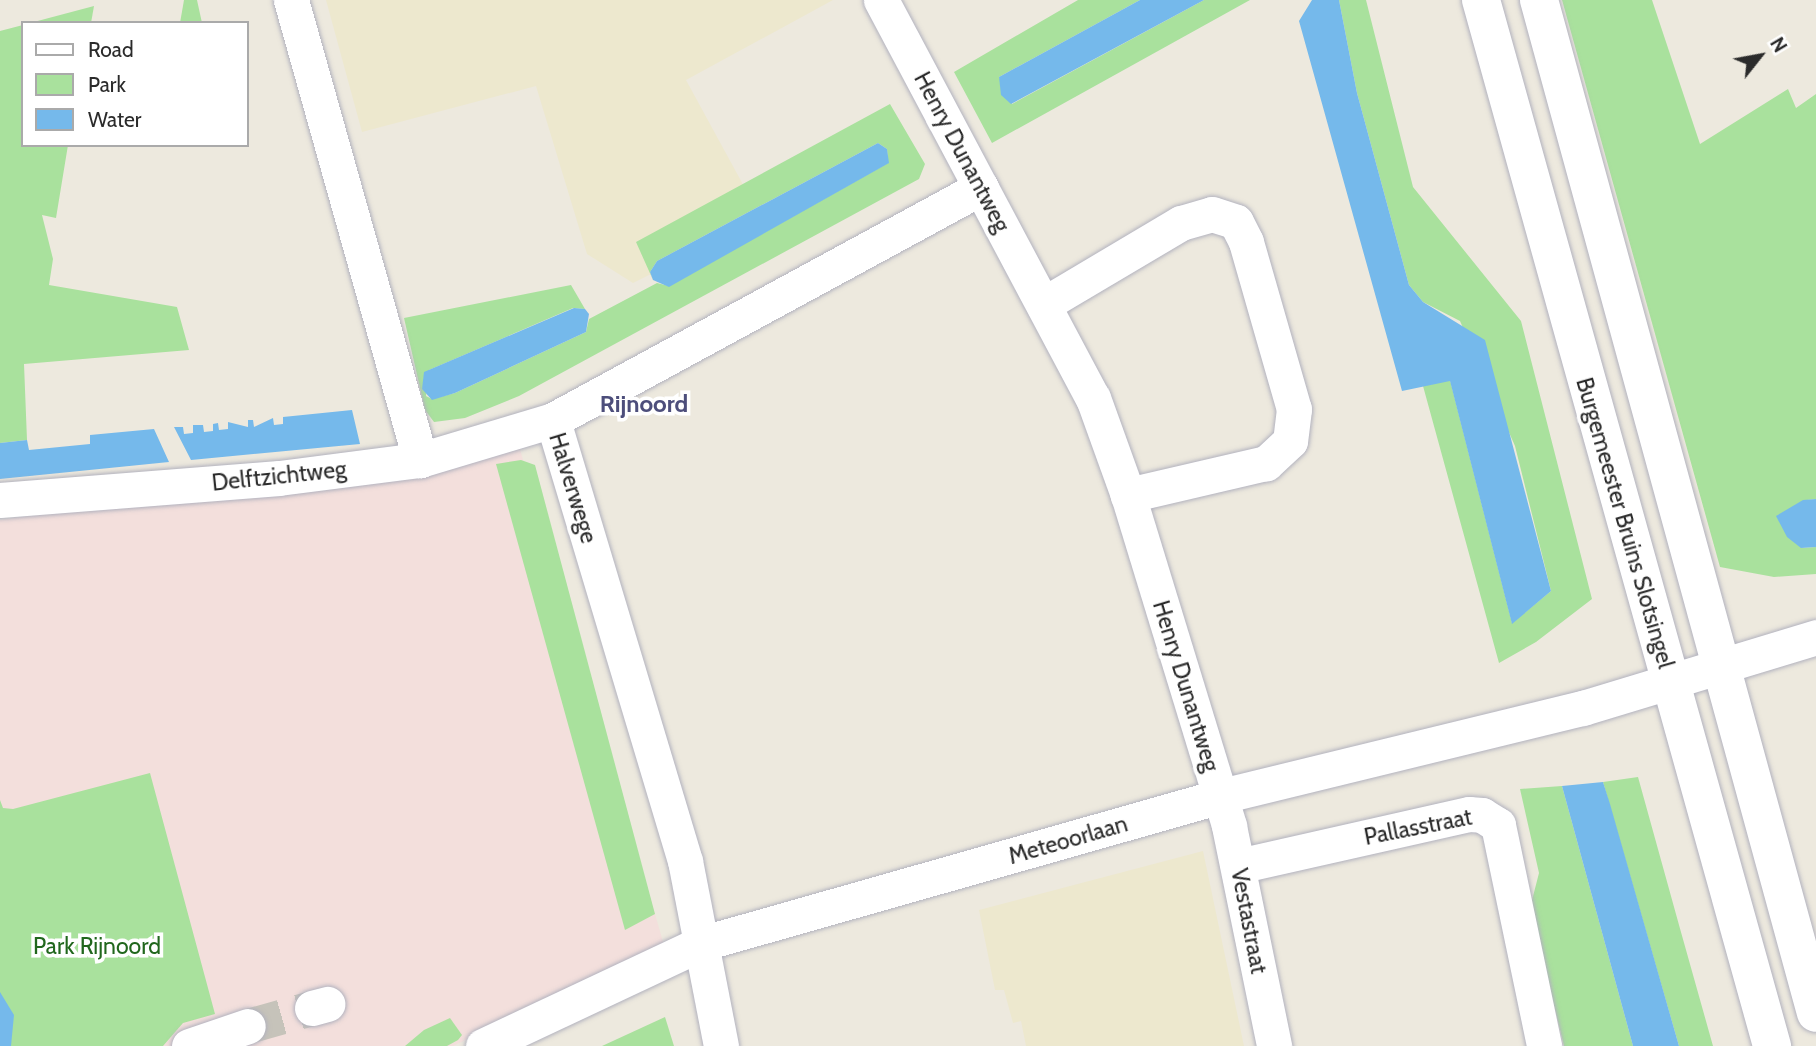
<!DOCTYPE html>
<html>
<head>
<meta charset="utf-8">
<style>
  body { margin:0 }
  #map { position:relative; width:1816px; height:1046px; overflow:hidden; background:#ede9de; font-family:Cabin,sans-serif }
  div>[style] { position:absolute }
  .education>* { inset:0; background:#ede8ce }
  .medical>* { inset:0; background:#f3dfdc }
  .green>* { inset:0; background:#a9e19d }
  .water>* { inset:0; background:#75b9eb }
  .minor-tunnel>* { height:35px; margin-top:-17.5px; transform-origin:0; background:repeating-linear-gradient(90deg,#c6c3ba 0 35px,transparent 0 53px) }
  .roads { filter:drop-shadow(0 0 2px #b2b2be) drop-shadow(0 0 2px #b2b2be) }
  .minor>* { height:35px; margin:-17.5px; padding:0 17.5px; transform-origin:17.5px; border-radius:17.5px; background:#fff }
  .secondary>* { height:38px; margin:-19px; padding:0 19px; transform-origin:19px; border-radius:19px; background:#fff }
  span { translate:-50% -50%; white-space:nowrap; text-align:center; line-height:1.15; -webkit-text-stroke:7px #fff; paint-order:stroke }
  .street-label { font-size:23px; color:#2b2b2b }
  .park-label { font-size:23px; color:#21671d }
  .neighbourhood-label { font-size:24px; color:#4d4e7b; font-weight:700 }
  .legend { position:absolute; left:21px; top:21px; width:228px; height:126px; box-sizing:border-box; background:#fff; border:2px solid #aaa; margin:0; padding:9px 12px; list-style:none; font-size:21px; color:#2b2b2b }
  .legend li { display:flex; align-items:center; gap:14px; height:35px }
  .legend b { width:35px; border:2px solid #aaa }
  .north { position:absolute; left:1725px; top:21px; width:70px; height:70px; -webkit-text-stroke:5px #fff; paint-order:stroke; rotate:59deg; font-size:19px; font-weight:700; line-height:28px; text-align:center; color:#2b2b2b }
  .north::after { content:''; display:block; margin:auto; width:24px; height:32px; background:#2b2b2b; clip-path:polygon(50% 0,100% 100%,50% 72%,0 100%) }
</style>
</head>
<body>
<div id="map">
  <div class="education">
    <i style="clip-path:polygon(326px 0,833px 0,686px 80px,746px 190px,655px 272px,633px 283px,587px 254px,536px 86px,362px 132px)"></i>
    <i style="clip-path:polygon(1203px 851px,1244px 1046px,1026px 1046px,1021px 1021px,1013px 1023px,1004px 990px,995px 990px,979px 910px)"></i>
  </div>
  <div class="medical">
    <i style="clip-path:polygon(519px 446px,664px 945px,453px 1046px,33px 1046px,0 981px,0 520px)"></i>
  </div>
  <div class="green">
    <i style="clip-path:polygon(184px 0,197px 0,202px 23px,180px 23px)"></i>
    <i style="clip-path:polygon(1078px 0,1140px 0,999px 77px,1012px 104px,1204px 0,1250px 0,992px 143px,954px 72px)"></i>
    <i style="clip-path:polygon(1339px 0,1366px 0,1413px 187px,1521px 321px,1592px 599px,1536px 642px,1499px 663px,1423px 386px,1450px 380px,1512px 623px,1551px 591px,1515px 446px,1460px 321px,1423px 302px,1409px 285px,1357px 93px)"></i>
    <i style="clip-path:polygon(1562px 0,1652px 0,1700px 144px,1788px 89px,1796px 108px,1816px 94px,1816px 499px,1807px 500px,1801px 548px,1816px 547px,1816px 574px,1774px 577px,1720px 567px)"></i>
    <i style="clip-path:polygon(94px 6px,91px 23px,30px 23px)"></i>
    <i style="clip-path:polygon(23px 25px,23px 145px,68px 145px,56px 218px,42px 215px,53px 259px,49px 285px,177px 307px,189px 350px,24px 364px,27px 440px,0 443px,0 31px)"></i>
    <i style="clip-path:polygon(890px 104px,925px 164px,919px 179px,519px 396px,465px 418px,434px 422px,425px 410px,404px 318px,571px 285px,585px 309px,573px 308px,429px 370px,426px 396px,432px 399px,455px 393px,586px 332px,589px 319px,657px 283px,669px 286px,888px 163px,887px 149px,878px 143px,657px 261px,650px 272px,653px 280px,636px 242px)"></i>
    <i style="clip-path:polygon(521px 460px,535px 465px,655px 914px,625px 930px,496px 464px)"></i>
    <i style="clip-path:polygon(150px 773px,215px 1014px,183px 1023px,163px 1046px,0 1046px,0 800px,3px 808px,13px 809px)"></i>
    <i style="clip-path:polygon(1638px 777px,1679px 925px,1713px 1046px,1679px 1046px,1603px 782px)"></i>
    <i style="clip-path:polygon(1562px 786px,1633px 1046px,1564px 1046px,1530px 908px,1539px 873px,1520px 789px)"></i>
    <i style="clip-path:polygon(665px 1017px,674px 1046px,602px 1046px)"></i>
    <i style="clip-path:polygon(450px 1018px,462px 1035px,458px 1040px,447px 1046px,405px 1046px,424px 1030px)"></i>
  </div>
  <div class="water">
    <i style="clip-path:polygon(1140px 0,1204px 0,1011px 104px,1001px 95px,999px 77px)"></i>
    <i style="clip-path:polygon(1312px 0,1339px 0,1357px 93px,1409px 285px,1423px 302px,1485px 340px,1551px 591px,1512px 624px,1450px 381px,1402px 391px,1299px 21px)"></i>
    <i style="clip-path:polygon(878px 143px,887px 149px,889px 163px,669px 287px,653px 280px,650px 272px,657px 261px)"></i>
    <i style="clip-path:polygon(574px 308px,585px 309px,589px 314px,586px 332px,455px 393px,432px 400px,422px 389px,424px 372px)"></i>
    <i style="clip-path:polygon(352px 410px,360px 444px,191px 460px,174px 427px,183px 427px,184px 434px,193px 433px,193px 425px,203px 425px,204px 432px,213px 431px,213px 424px,218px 423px,219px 430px,228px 429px,228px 422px,248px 427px,248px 420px,253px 420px,254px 427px,273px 418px,274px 425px,283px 424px,283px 417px)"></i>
    <i style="clip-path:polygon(154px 429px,169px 462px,0 479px,0 443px,27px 440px,29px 450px,90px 444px,90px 435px)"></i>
    <i style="clip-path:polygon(1816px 499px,1816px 547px,1801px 548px,1787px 537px,1776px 516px,1803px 500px)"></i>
    <i style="clip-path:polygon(1603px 782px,1610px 804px,1679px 1046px,1633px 1046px,1562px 786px)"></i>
    <i style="clip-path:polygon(0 992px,14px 1015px,11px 1046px,0 1046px)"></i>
  </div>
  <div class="minor-tunnel">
    <i style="left:248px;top:1026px;width:66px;rotate:-15.7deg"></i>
  </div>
  <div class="roads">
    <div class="minor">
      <i style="left:291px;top:0;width:478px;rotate:74.3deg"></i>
      <i style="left:881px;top:0;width:451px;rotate:62deg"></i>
      <i style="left:1093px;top:398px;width:103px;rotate:70.2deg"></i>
      <i style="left:1128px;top:495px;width:346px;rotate:73deg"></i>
      <i style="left:1229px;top:826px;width:225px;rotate:78.4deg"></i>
      <i style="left:1046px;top:303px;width:157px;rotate:-30.7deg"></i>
      <i style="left:1181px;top:223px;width:32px;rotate:-16deg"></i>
      <i style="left:1212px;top:214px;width:25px;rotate:18deg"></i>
      <i style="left:1236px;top:222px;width:22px;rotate:63deg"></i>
      <i style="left:1246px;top:242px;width:174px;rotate:74deg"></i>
      <i style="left:1294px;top:409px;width:32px;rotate:97deg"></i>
      <i style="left:1290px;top:441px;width:33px;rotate:137deg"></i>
      <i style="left:1266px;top:463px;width:142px;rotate:166.9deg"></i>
      <i style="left:0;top:500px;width:280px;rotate:-4.5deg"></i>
      <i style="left:279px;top:478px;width:142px;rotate:-7.3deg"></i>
      <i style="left:420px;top:460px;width:139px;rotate:-16.7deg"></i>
      <i style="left:1238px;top:866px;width:237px;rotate:-12.7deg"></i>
      <i style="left:1469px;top:814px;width:13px;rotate:4deg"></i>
      <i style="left:1482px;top:815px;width:19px;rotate:32deg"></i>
      <i style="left:1498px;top:825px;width:226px;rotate:78.2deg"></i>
      <i style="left:312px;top:1008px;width:16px;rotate:-15deg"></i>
      <i style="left:189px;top:1046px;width:62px;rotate:-18.7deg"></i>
      <i style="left:483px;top:1046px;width:240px;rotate:-25.2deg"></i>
      <i style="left:700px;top:944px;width:542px;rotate:-15.86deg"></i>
      <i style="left:1221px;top:796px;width:373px;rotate:-13.7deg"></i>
      <i style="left:1583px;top:708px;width:244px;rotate:-16.9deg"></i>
      <i style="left:721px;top:1046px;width:188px;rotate:-101deg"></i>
      <i style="left:685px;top:861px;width:460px;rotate:-106.7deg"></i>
      <i style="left:553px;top:420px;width:487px;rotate:-28.5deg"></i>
    </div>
    <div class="secondary">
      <i style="left:1481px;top:0;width:1086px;rotate:74.45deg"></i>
      <i style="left:1539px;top:0;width:1050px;rotate:74.71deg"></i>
    </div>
  </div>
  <div class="street-label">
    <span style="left:962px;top:152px;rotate:62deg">Henry Dunantweg</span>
    <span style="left:279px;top:476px;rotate:-6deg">Delftzichtweg</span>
    <span style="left:573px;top:488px;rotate:73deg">Halverwege</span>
    <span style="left:1625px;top:523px;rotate:74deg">Burgemeester Bruins Slotsingel</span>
    <span style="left:1186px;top:686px;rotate:73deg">Henry Dunantweg</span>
    <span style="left:1418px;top:827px;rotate:-11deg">Pallasstraat</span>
    <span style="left:1068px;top:840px;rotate:-16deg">Meteoorlaan</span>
    <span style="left:1249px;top:921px;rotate:79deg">Vestastraat</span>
  </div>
  <div class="park-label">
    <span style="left:97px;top:946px">Park Rijnoord</span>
  </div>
  <div class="neighbourhood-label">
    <span style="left:644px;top:404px">Rijnoord</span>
  </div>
  <ul class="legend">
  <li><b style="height:9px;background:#fff"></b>Road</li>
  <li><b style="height:19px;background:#a9e19d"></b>Park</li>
  <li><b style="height:19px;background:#75b9eb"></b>Water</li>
  </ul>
  <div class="north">N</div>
</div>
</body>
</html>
